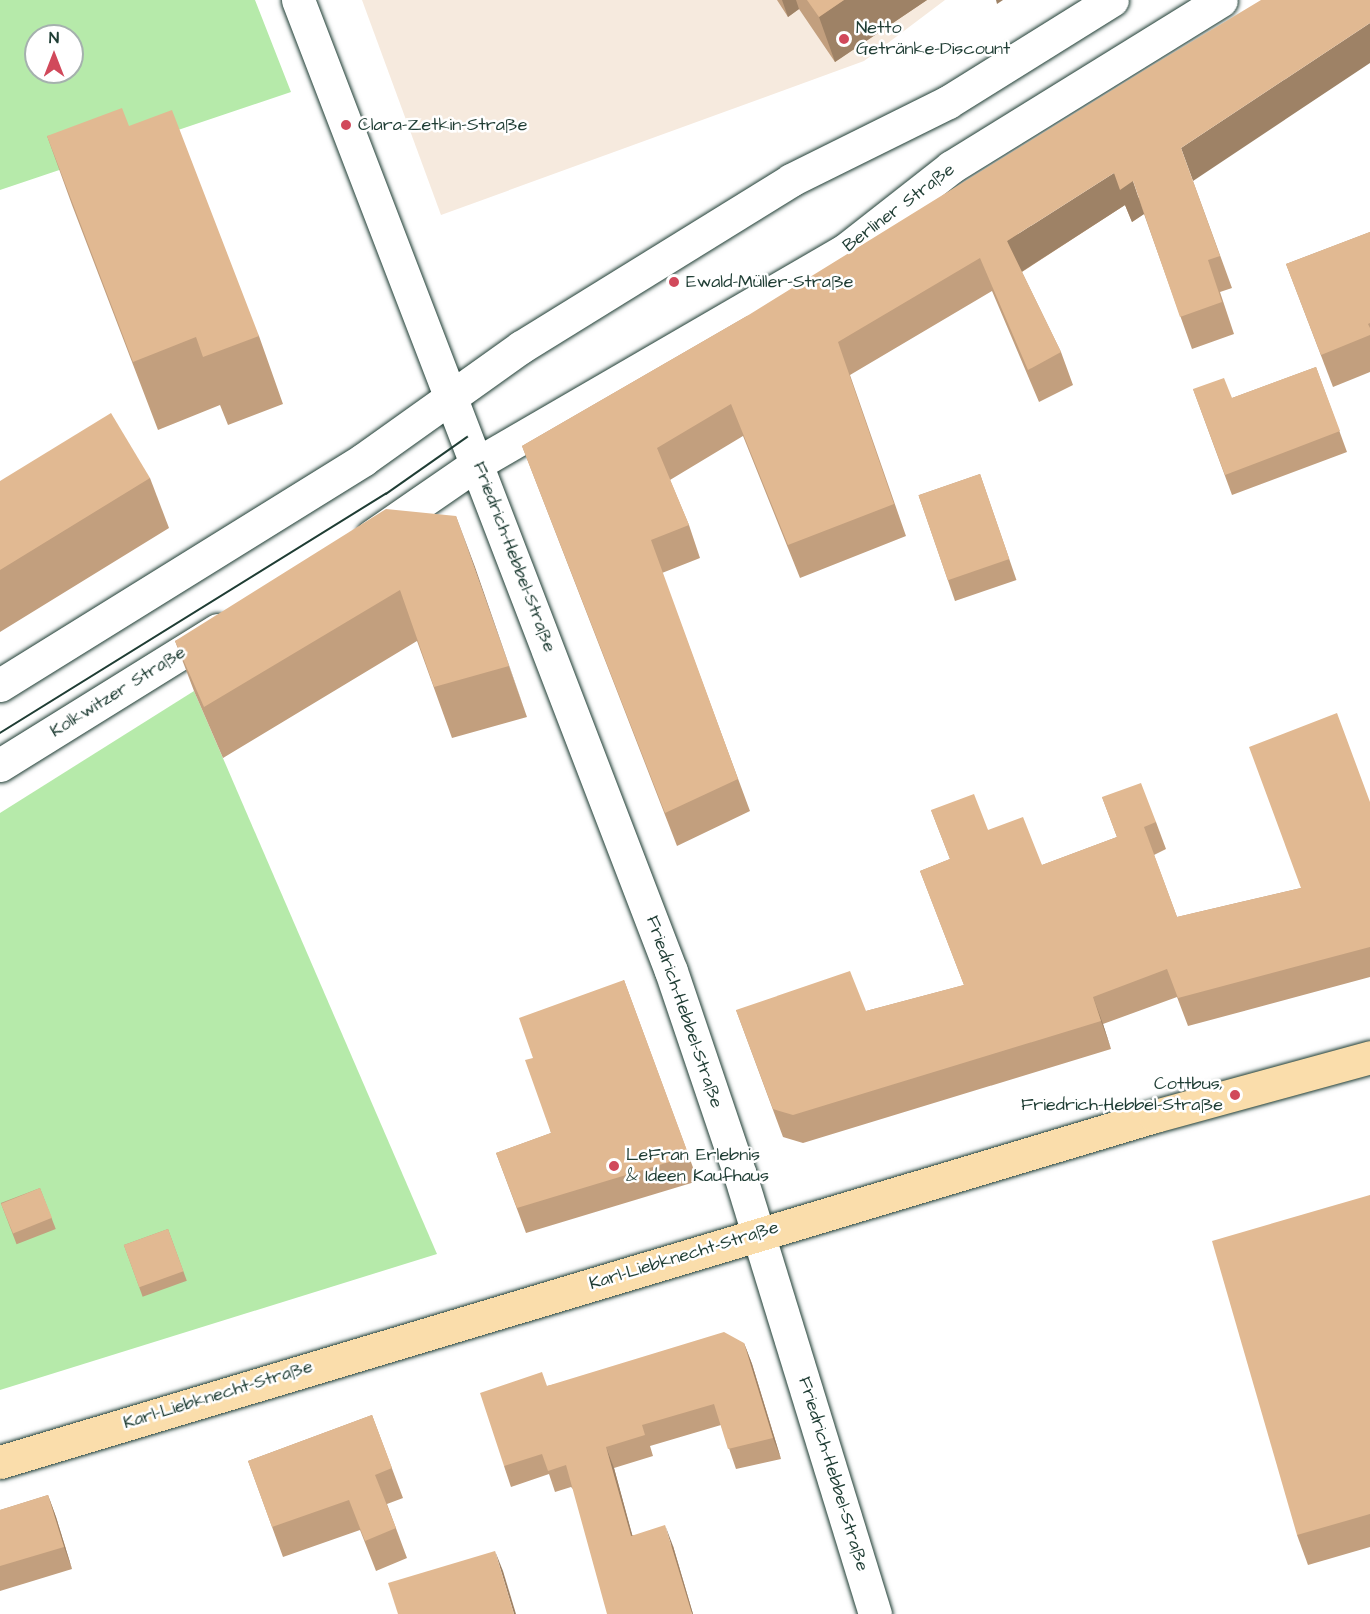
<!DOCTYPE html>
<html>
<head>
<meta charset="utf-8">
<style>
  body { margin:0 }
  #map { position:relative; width:1370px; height:1614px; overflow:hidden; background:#fff; font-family:"Architects Daughter",sans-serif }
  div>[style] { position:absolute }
  .built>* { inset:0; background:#f6eade }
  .green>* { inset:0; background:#b6eaaa }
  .roads { filter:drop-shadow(0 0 2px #1f3d34) drop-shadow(0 0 2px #1f3d34) }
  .minor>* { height:33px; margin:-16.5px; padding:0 16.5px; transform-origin:16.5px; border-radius:16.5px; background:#fff }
  .major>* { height:33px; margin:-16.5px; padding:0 16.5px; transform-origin:16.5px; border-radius:16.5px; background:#faddab }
  .tram>* { height:1.5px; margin:-0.75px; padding:0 0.75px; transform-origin:0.75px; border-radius:0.75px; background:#1f3d34 }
  .wall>* { inset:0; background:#c29f7e; transform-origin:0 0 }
  .shaded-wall>* { inset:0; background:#9e8266 }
  .building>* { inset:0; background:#e1b992; transform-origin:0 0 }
  .dots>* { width:16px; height:16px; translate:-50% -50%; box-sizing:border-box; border:3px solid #fff; border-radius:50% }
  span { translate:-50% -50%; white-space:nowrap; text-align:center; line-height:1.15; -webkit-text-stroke:5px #fff; paint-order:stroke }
  .poi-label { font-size:18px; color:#1f3d34 }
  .left { translate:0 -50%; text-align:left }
  .right { translate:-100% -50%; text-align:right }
  .street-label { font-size:18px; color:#1f3d34 }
  .north { position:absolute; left:24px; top:24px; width:60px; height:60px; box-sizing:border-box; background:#fff; border:2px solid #a5b1ae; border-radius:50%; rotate:0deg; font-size:16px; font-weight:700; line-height:24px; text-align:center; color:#1f3d34 }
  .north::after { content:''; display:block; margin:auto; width:21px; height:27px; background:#d1495b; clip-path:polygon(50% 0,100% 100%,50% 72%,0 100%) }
</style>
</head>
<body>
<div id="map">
  <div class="built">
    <i style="clip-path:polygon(362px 0,945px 0,864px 61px,441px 215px)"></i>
  </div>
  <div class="green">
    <i style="clip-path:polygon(evenodd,0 0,255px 0,291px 92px,0 190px,0 0,36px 36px,72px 36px,72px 72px,36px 72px,36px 36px)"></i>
    <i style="clip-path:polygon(194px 691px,437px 1254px,0 1390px,0 813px)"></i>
  </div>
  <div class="roads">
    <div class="minor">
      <i style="left:298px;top:0;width:1040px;rotate:68.99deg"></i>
      <i style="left:671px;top:971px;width:215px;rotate:71.3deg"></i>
      <i style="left:740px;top:1175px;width:459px;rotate:72.9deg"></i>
      <i style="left:372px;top:536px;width:129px;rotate:-34.6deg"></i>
      <i style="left:478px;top:463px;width:423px;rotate:-30.1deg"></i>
      <i style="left:844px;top:251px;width:136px;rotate:-38.1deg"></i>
      <i style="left:951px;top:167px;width:317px;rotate:-31.7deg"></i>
      <i style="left:0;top:685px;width:428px;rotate:-31.8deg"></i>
      <i style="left:364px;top:459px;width:193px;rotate:-35.5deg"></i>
      <i style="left:521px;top:347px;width:317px;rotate:-31.7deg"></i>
      <i style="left:791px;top:180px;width:175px;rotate:-26.4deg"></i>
      <i style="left:948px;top:102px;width:193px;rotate:-31.9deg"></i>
      <i style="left:0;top:765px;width:256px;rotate:-31.8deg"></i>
    </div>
    <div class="major">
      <i style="left:0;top:1462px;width:1206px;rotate:-16.68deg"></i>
      <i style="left:1155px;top:1116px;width:223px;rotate:-15.3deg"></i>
    </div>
  </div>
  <div class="tram">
    <i style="left:0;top:733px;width:454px;rotate:-31.8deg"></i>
    <i style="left:386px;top:494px;width:99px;rotate:-35.1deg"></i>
  </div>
  <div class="wall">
    <i style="clip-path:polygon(777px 0,927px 0,835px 62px,799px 9px,788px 17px)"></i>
    <i style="clip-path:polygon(129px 126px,259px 336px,283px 404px,228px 425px,220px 405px,158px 430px,72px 205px,47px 136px)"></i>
    <i style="clip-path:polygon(1193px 181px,1232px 288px,1220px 292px,1234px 334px,1192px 349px,1144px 214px,1132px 222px,1125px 205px,1022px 272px,1061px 352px,1073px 385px,1039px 402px,992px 291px,850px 375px,906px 536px,800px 578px,743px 436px,670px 480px,689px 525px,700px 558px,662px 573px,750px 811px,677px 846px,522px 446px,747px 316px)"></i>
    <i style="clip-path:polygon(1370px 232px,1370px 372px,1333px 387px,1286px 264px)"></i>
    <i style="clip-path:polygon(1316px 367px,1347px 452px,1232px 495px,1193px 389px,1232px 398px)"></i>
    <i style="left:980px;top:474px;width:112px;height:65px;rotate:71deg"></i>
    <i style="clip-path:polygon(150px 478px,169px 528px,0 632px,0 481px)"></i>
    <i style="clip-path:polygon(456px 516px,527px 717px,452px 738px,417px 641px,223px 758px,194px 691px,175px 641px)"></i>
    <i style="clip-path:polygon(1102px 797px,1156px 822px,1166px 849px,1154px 855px,1177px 917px,1301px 888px,1370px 802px,1370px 977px,1188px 1026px,1177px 997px,1103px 1024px,1111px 1049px,803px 1143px,783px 1137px,736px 1010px,866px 1011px,964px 985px,920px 871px,950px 859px,931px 810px,988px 830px,1042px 865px,1117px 837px)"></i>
    <i style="clip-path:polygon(624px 980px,698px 1181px,526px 1233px,496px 1153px,551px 1133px,533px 1058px)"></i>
    <i style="left:40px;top:1188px;width:44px;height:42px;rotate:69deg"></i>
    <i style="clip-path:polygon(1370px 1195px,1370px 1547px,1308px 1565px,1297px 1535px)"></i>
    <i style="left:168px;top:1229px;width:55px;height:47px;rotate:70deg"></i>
    <i style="clip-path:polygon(744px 1343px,752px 1364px,781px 1459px,736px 1469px,721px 1425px,650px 1446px,653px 1456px,614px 1468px,632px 1535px,673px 1546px,693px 1614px,571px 1487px,555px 1492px,549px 1474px,511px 1487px,504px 1466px,547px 1386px)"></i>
    <i style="clip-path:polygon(372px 1415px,403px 1498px,387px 1504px,407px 1558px,376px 1571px,360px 1530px,283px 1557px,248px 1461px)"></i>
    <i style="clip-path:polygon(48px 1495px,56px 1517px,72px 1569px,0 1591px,0 1510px)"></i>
  </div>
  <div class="shaded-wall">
    <i style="clip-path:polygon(782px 0,796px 0,799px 9px,788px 17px)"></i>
    <i style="clip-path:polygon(844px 0,927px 0,835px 62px,819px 17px)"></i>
    <i style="clip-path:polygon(996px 0,1003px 0,997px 4px)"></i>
    <i style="clip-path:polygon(1370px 23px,1370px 63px,1193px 181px,1232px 288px,1181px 148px)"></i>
    <i style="clip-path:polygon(1114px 173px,1133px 181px,1144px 214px,1132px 222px,1125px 205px,1018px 274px,1007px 241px)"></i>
    <i style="clip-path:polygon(456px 516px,475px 567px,527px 717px,509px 666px)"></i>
    <i style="clip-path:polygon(1093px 997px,1103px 1024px,1111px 1049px,1101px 1021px)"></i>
    <i style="clip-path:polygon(744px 1343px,752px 1364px,781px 1459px,773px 1438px)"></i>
    <i style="clip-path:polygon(606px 1447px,614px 1468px,638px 1556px,631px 1536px)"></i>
    <i style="clip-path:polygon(48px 1495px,56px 1517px,72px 1569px,64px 1547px)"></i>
    <i style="clip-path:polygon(665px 1525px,673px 1546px,693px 1614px,692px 1614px)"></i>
    <i style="clip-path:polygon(495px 1551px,503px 1571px,516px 1614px,514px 1614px)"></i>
  </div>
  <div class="building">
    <i style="clip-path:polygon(807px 0,844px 0,819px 17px)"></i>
    <i style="clip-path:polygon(1261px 0,1370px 0,1370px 23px,1181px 148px,1220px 256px,1208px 260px,1222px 302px,1180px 317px,1133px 181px,1120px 190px,1114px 173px,1007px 241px,1061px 352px,1028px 370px,980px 258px,838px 342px,894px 504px,788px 545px,731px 404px,657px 448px,689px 525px,651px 540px,738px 779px,665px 813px,522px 446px,747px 316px,1148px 68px)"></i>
    <i style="clip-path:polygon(122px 108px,129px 126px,172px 110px,259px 336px,203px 357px,196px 337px,133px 362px,47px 136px)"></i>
    <i style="clip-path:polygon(1370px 232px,1370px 323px,1368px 324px,1370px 328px,1370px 335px,1321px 355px,1286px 264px)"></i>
    <i style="clip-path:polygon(1316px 367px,1340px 431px,1225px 475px,1193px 389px,1224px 378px,1232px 398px)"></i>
    <i style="clip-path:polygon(111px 413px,150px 478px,0 570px,0 481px)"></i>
    <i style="left:980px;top:474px;width:90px;height:65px;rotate:71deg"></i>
    <i style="clip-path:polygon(386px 509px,456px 516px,509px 666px,434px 687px,400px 590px,204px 707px,175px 641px)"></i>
    <i style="clip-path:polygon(1337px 713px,1370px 802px,1370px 947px,1178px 998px,1167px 969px,1093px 997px,1101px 1021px,793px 1115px,773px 1109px,736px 1010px,850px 971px,866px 1011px,964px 985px,920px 871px,950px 859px,931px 810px,974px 794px,988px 830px,1023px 817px,1042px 865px,1117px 837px,1102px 797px,1141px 783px,1156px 822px,1144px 827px,1177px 917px,1301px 888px,1249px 747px)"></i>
    <i style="clip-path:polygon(624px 980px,689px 1156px,517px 1208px,496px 1153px,551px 1133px,525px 1060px,533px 1058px,519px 1018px)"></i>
    <i style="left:40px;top:1188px;width:32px;height:42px;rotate:68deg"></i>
    <i style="clip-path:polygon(1370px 1195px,1370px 1514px,1297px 1535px,1212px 1241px)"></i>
    <i style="left:168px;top:1229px;width:45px;height:47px;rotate:70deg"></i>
    <i style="clip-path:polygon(724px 1332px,744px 1343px,773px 1438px,728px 1449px,714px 1404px,642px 1425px,645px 1435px,606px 1447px,631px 1536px,665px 1525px,692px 1614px,607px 1614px,566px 1465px,548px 1471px,542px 1454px,504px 1466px,480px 1393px,542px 1372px,547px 1386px)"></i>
    <i style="clip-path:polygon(372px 1415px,392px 1468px,375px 1475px,396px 1528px,365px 1541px,349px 1500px,272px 1527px,248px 1461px)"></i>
    <i style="clip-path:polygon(48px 1495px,64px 1547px,0 1566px,0 1510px)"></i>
    <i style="clip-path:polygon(495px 1551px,514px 1614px,398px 1614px,388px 1583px)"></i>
  </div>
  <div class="dots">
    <i style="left:844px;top:39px;background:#d1495b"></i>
    <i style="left:346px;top:125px;background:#d1495b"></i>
    <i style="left:674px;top:282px;background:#d1495b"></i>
    <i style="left:1235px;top:1095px;background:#d1495b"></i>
    <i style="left:614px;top:1166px;background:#d1495b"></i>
  </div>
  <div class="poi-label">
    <span class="left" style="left:856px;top:39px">Netto<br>Getränke-Discount</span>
    <span class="left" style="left:358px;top:125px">Clara-Zetkin-Straße</span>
    <span class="left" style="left:686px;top:282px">Ewald-Müller-Straße</span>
    <span class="right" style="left:1223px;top:1095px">Cottbus,<br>Friedrich-Hebbel-Straße</span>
    <span class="left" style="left:626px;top:1166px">LeFran Erlebnis<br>&amp; Ideen Kaufhaus</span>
  </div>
  <div class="street-label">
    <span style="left:899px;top:208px;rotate:-37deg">Berliner Straße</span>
    <span style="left:514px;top:557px;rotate:69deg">Friedrich-Hebbel-Straße</span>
    <span style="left:118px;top:692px;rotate:-32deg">Kolkwitzer Straße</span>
    <span style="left:684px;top:1012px;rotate:71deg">Friedrich-Hebbel-Straße</span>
    <span style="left:684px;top:1256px;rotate:-17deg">Karl-Liebknecht-Straße</span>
    <span style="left:218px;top:1395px;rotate:-17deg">Karl-Liebknecht-Straße</span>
    <span style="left:833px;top:1474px;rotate:73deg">Friedrich-Hebbel-Straße</span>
  </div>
  <div class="north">N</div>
</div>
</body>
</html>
